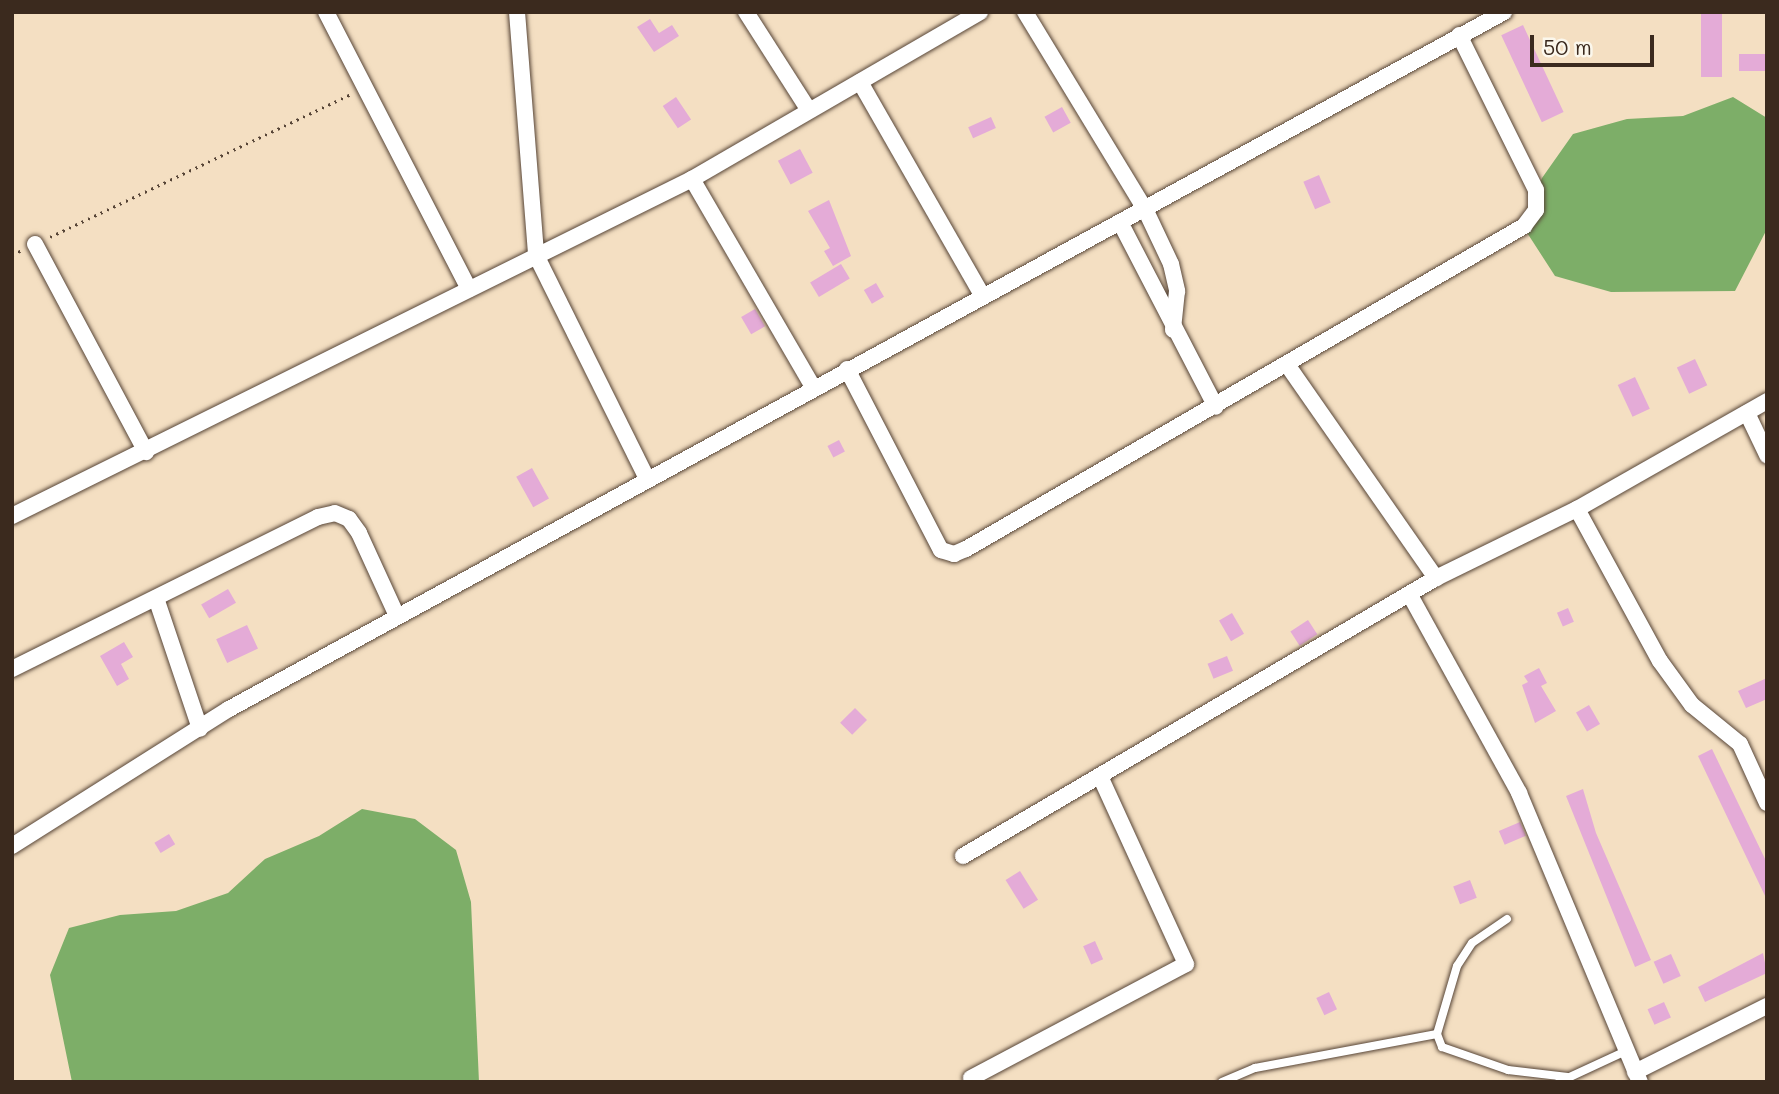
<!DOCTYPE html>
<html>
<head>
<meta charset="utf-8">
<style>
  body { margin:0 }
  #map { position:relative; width:1779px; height:1094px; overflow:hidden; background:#f4dfc2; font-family:Mali,sans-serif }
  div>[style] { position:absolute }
  .forest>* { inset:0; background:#7dae68 }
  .building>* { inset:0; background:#e4abd7; transform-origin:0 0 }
  .path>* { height:2.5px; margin-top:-1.25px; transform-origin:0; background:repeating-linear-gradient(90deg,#574537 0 2px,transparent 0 7px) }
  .roads { filter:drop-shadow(0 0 2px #574537) drop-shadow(0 0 2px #574537) }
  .lane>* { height:8px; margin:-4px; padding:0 4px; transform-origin:4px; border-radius:4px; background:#fff }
  .street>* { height:16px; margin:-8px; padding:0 8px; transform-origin:8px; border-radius:8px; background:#fff }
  span { translate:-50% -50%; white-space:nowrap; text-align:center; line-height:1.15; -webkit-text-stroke:7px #fbf7ec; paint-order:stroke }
  .frame { position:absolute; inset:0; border:14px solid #3b2a1e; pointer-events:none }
  .scale { position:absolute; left:1530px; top:35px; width:124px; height:32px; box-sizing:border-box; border:4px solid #3b2a1e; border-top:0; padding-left:9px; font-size:21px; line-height:24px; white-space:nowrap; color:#3b2a1e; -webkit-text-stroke:5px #fbf7ec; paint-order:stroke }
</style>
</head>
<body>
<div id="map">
  <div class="forest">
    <i style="clip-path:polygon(1733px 97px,1767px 118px,1767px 229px,1735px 291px,1611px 292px,1555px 276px,1524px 228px,1542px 178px,1573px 134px,1627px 119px,1683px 116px)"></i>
    <i style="clip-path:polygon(362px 809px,415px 819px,456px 850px,471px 902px,479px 1082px,72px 1082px,50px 975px,69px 928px,120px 915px,176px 911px,228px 893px,265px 859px,319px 836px)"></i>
  </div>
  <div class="building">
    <i style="left:1701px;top:12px;width:21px;height:65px"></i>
    <i style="clip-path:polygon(650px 19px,659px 33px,672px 25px,679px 36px,654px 52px,637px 27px)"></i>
    <i style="left:1523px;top:25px;width:96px;height:24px;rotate:65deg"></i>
    <i style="left:1767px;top:54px;width:17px;height:28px;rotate:90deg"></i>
    <i style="left:676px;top:97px;width:27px;height:16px;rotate:56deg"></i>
    <i style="left:1062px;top:107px;width:18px;height:20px;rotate:61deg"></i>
    <i style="left:991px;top:117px;width:12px;height:25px;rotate:66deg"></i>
    <i style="left:800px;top:149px;width:27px;height:25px;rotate:62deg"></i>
    <i style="left:1319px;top:175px;width:30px;height:17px;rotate:67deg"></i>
    <i style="clip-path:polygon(829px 200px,851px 256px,833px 266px,824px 251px,830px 248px,808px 211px)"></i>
    <i style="left:841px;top:264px;width:17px;height:36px;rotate:59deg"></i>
    <i style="left:876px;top:283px;width:16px;height:14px;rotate:60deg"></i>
    <i style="left:755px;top:309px;width:20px;height:16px;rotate:60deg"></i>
    <i style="left:1695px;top:359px;width:29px;height:20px;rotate:65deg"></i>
    <i style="left:1635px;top:377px;width:35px;height:19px;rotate:65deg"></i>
    <i style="left:839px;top:440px;width:13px;height:13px;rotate:63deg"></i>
    <i style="left:532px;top:468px;width:35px;height:18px;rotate:61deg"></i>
    <i style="left:228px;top:589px;width:16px;height:31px;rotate:60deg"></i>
    <i style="left:1568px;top:608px;width:15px;height:12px;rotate:67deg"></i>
    <i style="left:1232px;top:613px;width:24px;height:15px;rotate:60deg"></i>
    <i style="left:1308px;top:620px;width:17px;height:21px;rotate:57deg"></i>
    <i style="left:247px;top:625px;width:26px;height:34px;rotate:65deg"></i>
    <i style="clip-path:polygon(124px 642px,133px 657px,121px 664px,129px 679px,117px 686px,100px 656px)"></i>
    <i style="left:1227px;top:656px;width:16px;height:21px;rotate:68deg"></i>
    <i style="clip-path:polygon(1539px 668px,1547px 683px,1541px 686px,1556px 711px,1535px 723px,1522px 685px,1528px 682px,1524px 676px)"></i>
    <i style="clip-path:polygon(1767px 678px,1767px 699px,1746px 708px,1738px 691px)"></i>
    <i style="left:1589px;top:705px;width:22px;height:15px;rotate:60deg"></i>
    <i style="left:855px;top:708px;width:17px;height:21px;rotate:45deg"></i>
    <i style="clip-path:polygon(1712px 749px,1767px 863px,1767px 900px,1698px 756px)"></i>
    <i style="clip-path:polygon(1583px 789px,1596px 833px,1651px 960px,1635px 967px,1566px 796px)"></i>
    <i style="left:1520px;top:822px;width:15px;height:23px;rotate:67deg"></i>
    <i style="left:169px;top:834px;width:12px;height:17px;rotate:59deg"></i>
    <i style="left:1020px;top:871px;width:34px;height:17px;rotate:58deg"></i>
    <i style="left:1470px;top:880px;width:19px;height:18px;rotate:69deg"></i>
    <i style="left:1095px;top:941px;width:20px;height:13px;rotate:66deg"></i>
    <i style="clip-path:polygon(1763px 953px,1767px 973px,1705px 1002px,1698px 987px)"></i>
    <i style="left:1671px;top:954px;width:24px;height:19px;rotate:66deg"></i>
    <i style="left:1329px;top:992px;width:19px;height:14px;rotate:65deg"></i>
    <i style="left:1664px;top:1002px;width:17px;height:18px;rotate:66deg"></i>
  </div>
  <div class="path">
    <i style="left:50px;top:237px;width:333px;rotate:-25.4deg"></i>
    <i style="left:12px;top:255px;width:11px;rotate:-27deg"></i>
  </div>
  <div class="roads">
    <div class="lane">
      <i style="left:1507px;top:919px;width:42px;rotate:145.6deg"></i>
      <i style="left:1472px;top:943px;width:27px;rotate:123deg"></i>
      <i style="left:1457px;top:966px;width:71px;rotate:106.4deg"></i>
      <i style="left:1437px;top:1034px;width:14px;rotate:69deg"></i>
      <i style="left:1442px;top:1047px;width:70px;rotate:19.2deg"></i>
      <i style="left:1508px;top:1070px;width:60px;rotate:6.7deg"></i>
      <i style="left:1222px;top:1082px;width:36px;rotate:-23deg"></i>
      <i style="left:1255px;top:1068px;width:185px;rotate:-10.6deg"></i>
      <i style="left:1559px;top:1082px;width:74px;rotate:-24.8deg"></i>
    </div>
    <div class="street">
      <i style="left:326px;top:12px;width:312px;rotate:62.7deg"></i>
      <i style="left:517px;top:12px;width:244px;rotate:85.5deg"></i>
      <i style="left:536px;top:255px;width:250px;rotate:63.6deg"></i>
      <i style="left:746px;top:12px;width:115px;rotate:57.4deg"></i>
      <i style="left:1025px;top:12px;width:231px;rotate:58.7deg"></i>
      <i style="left:1145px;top:209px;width:61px;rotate:64.7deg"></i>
      <i style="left:1171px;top:264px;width:28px;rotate:77deg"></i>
      <i style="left:1177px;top:291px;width:39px;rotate:96deg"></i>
      <i style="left:860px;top:82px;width:245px;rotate:60.2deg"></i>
      <i style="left:692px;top:179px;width:241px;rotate:59.8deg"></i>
      <i style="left:1120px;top:222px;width:208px;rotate:62.6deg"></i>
      <i style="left:35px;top:244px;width:236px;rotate:61.9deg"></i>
      <i style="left:1288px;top:366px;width:259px;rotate:55.1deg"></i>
      <i style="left:847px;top:369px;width:204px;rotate:62.6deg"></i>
      <i style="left:941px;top:550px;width:14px;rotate:17deg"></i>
      <i style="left:954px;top:554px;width:13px;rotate:-23deg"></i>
      <i style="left:966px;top:549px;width:645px;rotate:-30.06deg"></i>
      <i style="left:1524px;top:226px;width:20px;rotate:-53deg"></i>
      <i style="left:1536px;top:210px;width:20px;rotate:-90deg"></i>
      <i style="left:1536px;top:190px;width:173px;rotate:-116.4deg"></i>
      <i style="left:1747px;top:413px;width:47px;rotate:64.5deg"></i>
      <i style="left:1577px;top:509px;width:173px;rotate:61.4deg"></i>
      <i style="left:1660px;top:661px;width:54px;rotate:54deg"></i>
      <i style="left:1692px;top:705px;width:62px;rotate:39.1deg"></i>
      <i style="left:1740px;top:744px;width:65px;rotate:65.4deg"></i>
      <i style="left:12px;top:516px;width:759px;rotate:-26.36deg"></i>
      <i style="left:692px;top:179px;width:333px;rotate:-30.1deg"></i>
      <i style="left:1411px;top:597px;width:224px;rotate:61.1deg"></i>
      <i style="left:1519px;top:793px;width:313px;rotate:67.3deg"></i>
      <i style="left:156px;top:598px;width:138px;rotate:71.4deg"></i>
      <i style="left:12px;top:669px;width:342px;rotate:-26.4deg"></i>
      <i style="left:318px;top:517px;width:17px;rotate:-13deg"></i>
      <i style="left:335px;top:513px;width:15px;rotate:23deg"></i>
      <i style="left:349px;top:519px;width:17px;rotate:54deg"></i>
      <i style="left:359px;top:533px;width:91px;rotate:65.4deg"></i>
      <i style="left:12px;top:846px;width:257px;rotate:-32.3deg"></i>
      <i style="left:229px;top:709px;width:1453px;rotate:-28.66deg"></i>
      <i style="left:963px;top:856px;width:549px;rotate:-30.44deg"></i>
      <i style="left:1436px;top:578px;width:157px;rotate:-26.1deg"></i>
      <i style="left:1577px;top:509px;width:219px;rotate:-29.6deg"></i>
      <i style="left:1635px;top:1072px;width:148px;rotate:-26.6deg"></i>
      <i style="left:971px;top:1078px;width:243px;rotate:-27.9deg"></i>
      <i style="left:1186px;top:964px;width:207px;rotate:-114.6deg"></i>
    </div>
  </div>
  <div class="frame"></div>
  <div class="scale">50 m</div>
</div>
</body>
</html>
